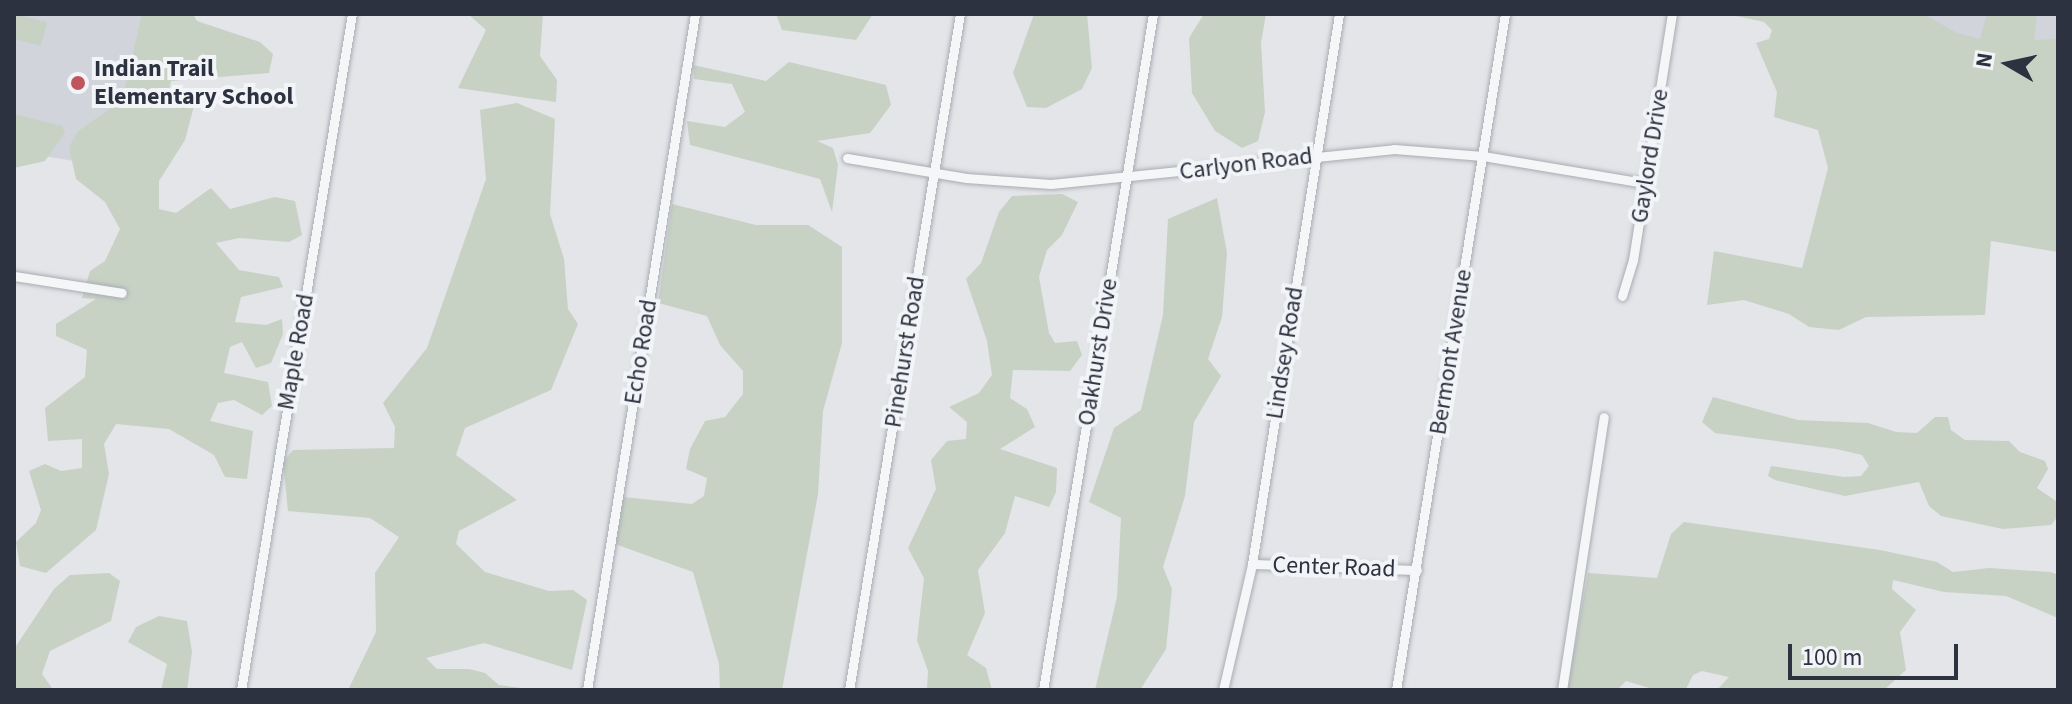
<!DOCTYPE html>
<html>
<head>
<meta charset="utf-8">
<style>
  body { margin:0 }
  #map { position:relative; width:2072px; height:704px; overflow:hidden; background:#e3e5e9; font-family:"Source Sans 3",sans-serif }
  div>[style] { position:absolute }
  .built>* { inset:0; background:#d1d4db }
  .green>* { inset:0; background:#c7d2c5 }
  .roads { filter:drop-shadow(0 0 2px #a9acb3) drop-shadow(0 0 2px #a9acb3) }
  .minor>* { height:9px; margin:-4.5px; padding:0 4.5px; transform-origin:4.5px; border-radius:4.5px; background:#f5f6f8 }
  .dots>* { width:22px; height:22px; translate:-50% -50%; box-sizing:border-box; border:4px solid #f2f4f7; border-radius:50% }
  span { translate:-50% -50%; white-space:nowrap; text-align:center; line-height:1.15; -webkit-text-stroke:8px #f2f4f7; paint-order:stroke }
  .poi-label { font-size:24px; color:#2d3240; font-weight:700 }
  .left { translate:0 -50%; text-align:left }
  .street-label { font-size:24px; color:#2d3240 }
  .frame { position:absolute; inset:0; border:16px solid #2d3240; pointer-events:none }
  .north { position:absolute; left:1968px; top:24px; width:80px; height:80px; -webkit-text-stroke:6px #f2f4f7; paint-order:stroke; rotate:279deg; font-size:22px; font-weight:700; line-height:32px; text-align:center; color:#2d3240 }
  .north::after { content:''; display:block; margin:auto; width:28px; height:36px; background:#2d3240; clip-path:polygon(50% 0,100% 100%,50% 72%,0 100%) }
  .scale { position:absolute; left:1788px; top:644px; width:170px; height:36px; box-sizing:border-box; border:4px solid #2d3240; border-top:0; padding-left:10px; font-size:24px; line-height:28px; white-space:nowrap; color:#2d3240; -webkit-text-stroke:6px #f2f4f7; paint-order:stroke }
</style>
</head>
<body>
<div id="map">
  <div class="built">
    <i style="clip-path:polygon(14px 14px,154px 14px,128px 170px,14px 151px)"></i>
    <i style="clip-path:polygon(1811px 14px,2058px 14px,2058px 52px)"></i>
  </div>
  <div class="green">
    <i style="clip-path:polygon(14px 14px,47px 22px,41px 46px,14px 39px)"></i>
    <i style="clip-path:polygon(142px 14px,193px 14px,197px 21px,260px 42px,273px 54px,269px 73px,171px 81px,169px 91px,195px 102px,185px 140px,159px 181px,159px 209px,176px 213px,211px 188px,230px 209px,275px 197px,295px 201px,302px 235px,289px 242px,239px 238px,216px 243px,239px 270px,279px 277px,283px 287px,241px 297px,235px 322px,266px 325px,282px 319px,283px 334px,271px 363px,256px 368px,242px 342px,230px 347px,224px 373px,268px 382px,272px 406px,262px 415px,234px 400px,218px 403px,210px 421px,253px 431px,247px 479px,225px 477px,214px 455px,169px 429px,116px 424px,104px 444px,109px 474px,96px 530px,46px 573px,20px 566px,16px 542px,36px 523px,41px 510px,29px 471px,45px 464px,61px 471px,82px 468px,82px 439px,48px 441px,45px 408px,85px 377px,87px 350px,56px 336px,56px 324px,96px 299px,82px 298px,90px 271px,105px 261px,120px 229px,105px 202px,76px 179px,69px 147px,77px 132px,122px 100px)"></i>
    <i style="clip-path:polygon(468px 14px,543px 14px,540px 56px,557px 80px,556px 102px,458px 88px,486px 30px)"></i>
    <i style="clip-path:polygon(776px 14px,873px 14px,856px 40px,782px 30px)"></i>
    <i style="clip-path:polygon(1034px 14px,1087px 14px,1092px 68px,1082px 89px,1046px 108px,1027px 107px,1013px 73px)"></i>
    <i style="clip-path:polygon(1204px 14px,1266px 14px,1261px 43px,1265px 112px,1258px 141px,1242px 148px,1215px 131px,1192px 93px,1189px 38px)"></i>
    <i style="clip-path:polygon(1727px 14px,1927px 16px,1957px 33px,1980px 39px,1987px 14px,2037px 14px,2034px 40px,2058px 39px,2058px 252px,1991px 241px,1985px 315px,1866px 317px,1839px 330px,1809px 327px,1789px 314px,1744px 300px,1707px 305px,1714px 251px,1802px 268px,1828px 168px,1818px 130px,1774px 117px,1777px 92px,1756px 43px,1769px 39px,1772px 30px,1764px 22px)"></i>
    <i style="clip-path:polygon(789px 62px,886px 85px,891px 105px,870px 133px,817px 141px,833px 148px,838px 165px,832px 212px,820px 179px,690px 145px,687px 121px,725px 127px,745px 112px,732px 84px,694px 79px,693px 65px,766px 81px)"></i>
    <i style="clip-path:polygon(517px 103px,555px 119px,550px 214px,564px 259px,568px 309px,578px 324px,551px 390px,465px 428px,456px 455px,517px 500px,459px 531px,456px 544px,485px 572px,549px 591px,573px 590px,587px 600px,572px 670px,484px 643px,426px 658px,437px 669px,469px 669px,485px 673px,499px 685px,536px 690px,348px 690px,376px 632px,375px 573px,399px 537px,370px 518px,288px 511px,283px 462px,293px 450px,394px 448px,395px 427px,383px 403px,427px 348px,486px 179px,480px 110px)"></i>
    <i style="clip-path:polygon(14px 114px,62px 126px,65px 132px,45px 161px,14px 168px)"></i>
    <i style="clip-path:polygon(1062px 194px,1078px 202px,1062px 235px,1047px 250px,1039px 277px,1049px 333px,1055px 343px,1077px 341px,1082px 355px,1070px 371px,1013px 370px,1010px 398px,1027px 409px,1035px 427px,1000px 449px,1057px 468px,1056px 492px,1049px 507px,1015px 496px,1005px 533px,978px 570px,985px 613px,967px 655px,986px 668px,992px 690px,927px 690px,928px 671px,917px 640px,924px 578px,908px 548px,936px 489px,931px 460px,947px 441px,966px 439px,967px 422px,949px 407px,979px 393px,992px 375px,987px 341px,966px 279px,981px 263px,999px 212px,1012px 196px)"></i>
    <i style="clip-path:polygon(1217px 198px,1227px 253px,1222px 317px,1208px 359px,1221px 376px,1194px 422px,1185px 496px,1163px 567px,1172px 589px,1166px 649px,1140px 690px,1095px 690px,1117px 597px,1121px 518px,1089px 502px,1114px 428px,1141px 410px,1163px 315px,1168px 219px)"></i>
    <i style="clip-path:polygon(672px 204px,756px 225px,808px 225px,842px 247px,842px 343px,823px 411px,818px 494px,782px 690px,720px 690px,719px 664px,693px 572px,615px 544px,623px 497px,692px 504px,704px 496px,707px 478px,686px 469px,690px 449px,705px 421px,725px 417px,743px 394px,743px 371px,720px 345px,707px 316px,658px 303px)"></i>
    <i style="clip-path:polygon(1713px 397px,1798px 420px,1868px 423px,1896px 432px,1917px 433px,1935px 417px,1948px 417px,1951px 430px,1965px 440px,2009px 441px,2020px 452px,2045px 461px,2048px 469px,2037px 488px,2056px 501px,2058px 516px,2051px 525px,2003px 529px,1941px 516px,1929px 506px,1919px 482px,1845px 496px,1775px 480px,1768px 476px,1771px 466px,1844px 477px,1861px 476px,1869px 466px,1862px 455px,1836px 449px,1715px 433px,1702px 422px)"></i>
    <i style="clip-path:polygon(1684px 522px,1880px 550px,1937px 562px,1953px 572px,1989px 568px,2051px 572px,2058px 575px,2058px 618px,2006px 596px,1944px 592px,1893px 580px,1892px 589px,1916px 610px,1900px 632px,1906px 670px,1884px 690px,1717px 690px,1729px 677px,1702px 671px,1693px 675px,1686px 689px,1656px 690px,1626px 681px,1617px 690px,1567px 690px,1588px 573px,1657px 578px,1671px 534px)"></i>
    <i style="clip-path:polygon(109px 573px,120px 581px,111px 621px,50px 651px,42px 674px,52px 688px,62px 690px,14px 690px,14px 649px,54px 589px,70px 575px)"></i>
    <i style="clip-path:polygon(159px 616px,187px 621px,192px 652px,187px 690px,161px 690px,167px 664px,128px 642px,136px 627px)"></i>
  </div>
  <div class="roads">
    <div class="minor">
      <i style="left:847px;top:158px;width:121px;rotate:9.5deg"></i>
      <i style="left:966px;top:178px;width:85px;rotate:4deg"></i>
      <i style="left:1051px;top:184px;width:345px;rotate:-5.8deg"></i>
      <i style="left:1394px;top:149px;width:89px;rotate:4.5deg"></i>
      <i style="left:1483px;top:156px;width:164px;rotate:9.5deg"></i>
      <i style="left:14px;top:276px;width:109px;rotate:8.9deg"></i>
      <i style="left:1622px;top:296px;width:38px;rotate:-73deg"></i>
      <i style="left:1633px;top:260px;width:249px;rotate:-81deg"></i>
      <i style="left:1252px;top:564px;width:165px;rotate:2.1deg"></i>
      <i style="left:241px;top:690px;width:685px;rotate:-80.68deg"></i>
      <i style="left:587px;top:690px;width:685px;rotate:-80.92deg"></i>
      <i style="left:849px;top:690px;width:685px;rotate:-80.68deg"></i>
      <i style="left:1043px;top:690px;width:685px;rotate:-80.76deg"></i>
      <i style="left:1223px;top:690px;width:129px;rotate:-77deg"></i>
      <i style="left:1252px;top:564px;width:557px;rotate:-81.01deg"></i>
      <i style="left:1396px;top:690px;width:685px;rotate:-80.84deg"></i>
      <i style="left:1562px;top:690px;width:276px;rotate:-81.3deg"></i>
    </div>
  </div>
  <div class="dots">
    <i style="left:78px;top:83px;background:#c0565d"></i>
  </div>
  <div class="poi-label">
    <span class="left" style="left:94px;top:83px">Indian Trail<br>Elementary School</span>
  </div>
  <div class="street-label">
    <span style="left:1650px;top:156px;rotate:-81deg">Gaylord Drive</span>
    <span style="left:1246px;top:164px;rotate:-7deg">Carlyon Road</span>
    <span style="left:296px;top:352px;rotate:-80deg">Maple Road</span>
    <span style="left:641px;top:352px;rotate:-81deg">Echo Road</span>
    <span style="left:905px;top:352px;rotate:-81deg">Pinehurst Road</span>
    <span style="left:1098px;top:352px;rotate:-81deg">Oakhurst Drive</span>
    <span style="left:1451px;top:352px;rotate:-81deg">Bermont Avenue</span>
    <span style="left:1285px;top:353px;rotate:-81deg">Lindsey Road</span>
    <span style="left:1334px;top:567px;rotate:2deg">Center Road</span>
  </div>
  <div class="frame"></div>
  <div class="north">N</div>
  <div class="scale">100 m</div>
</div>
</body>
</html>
